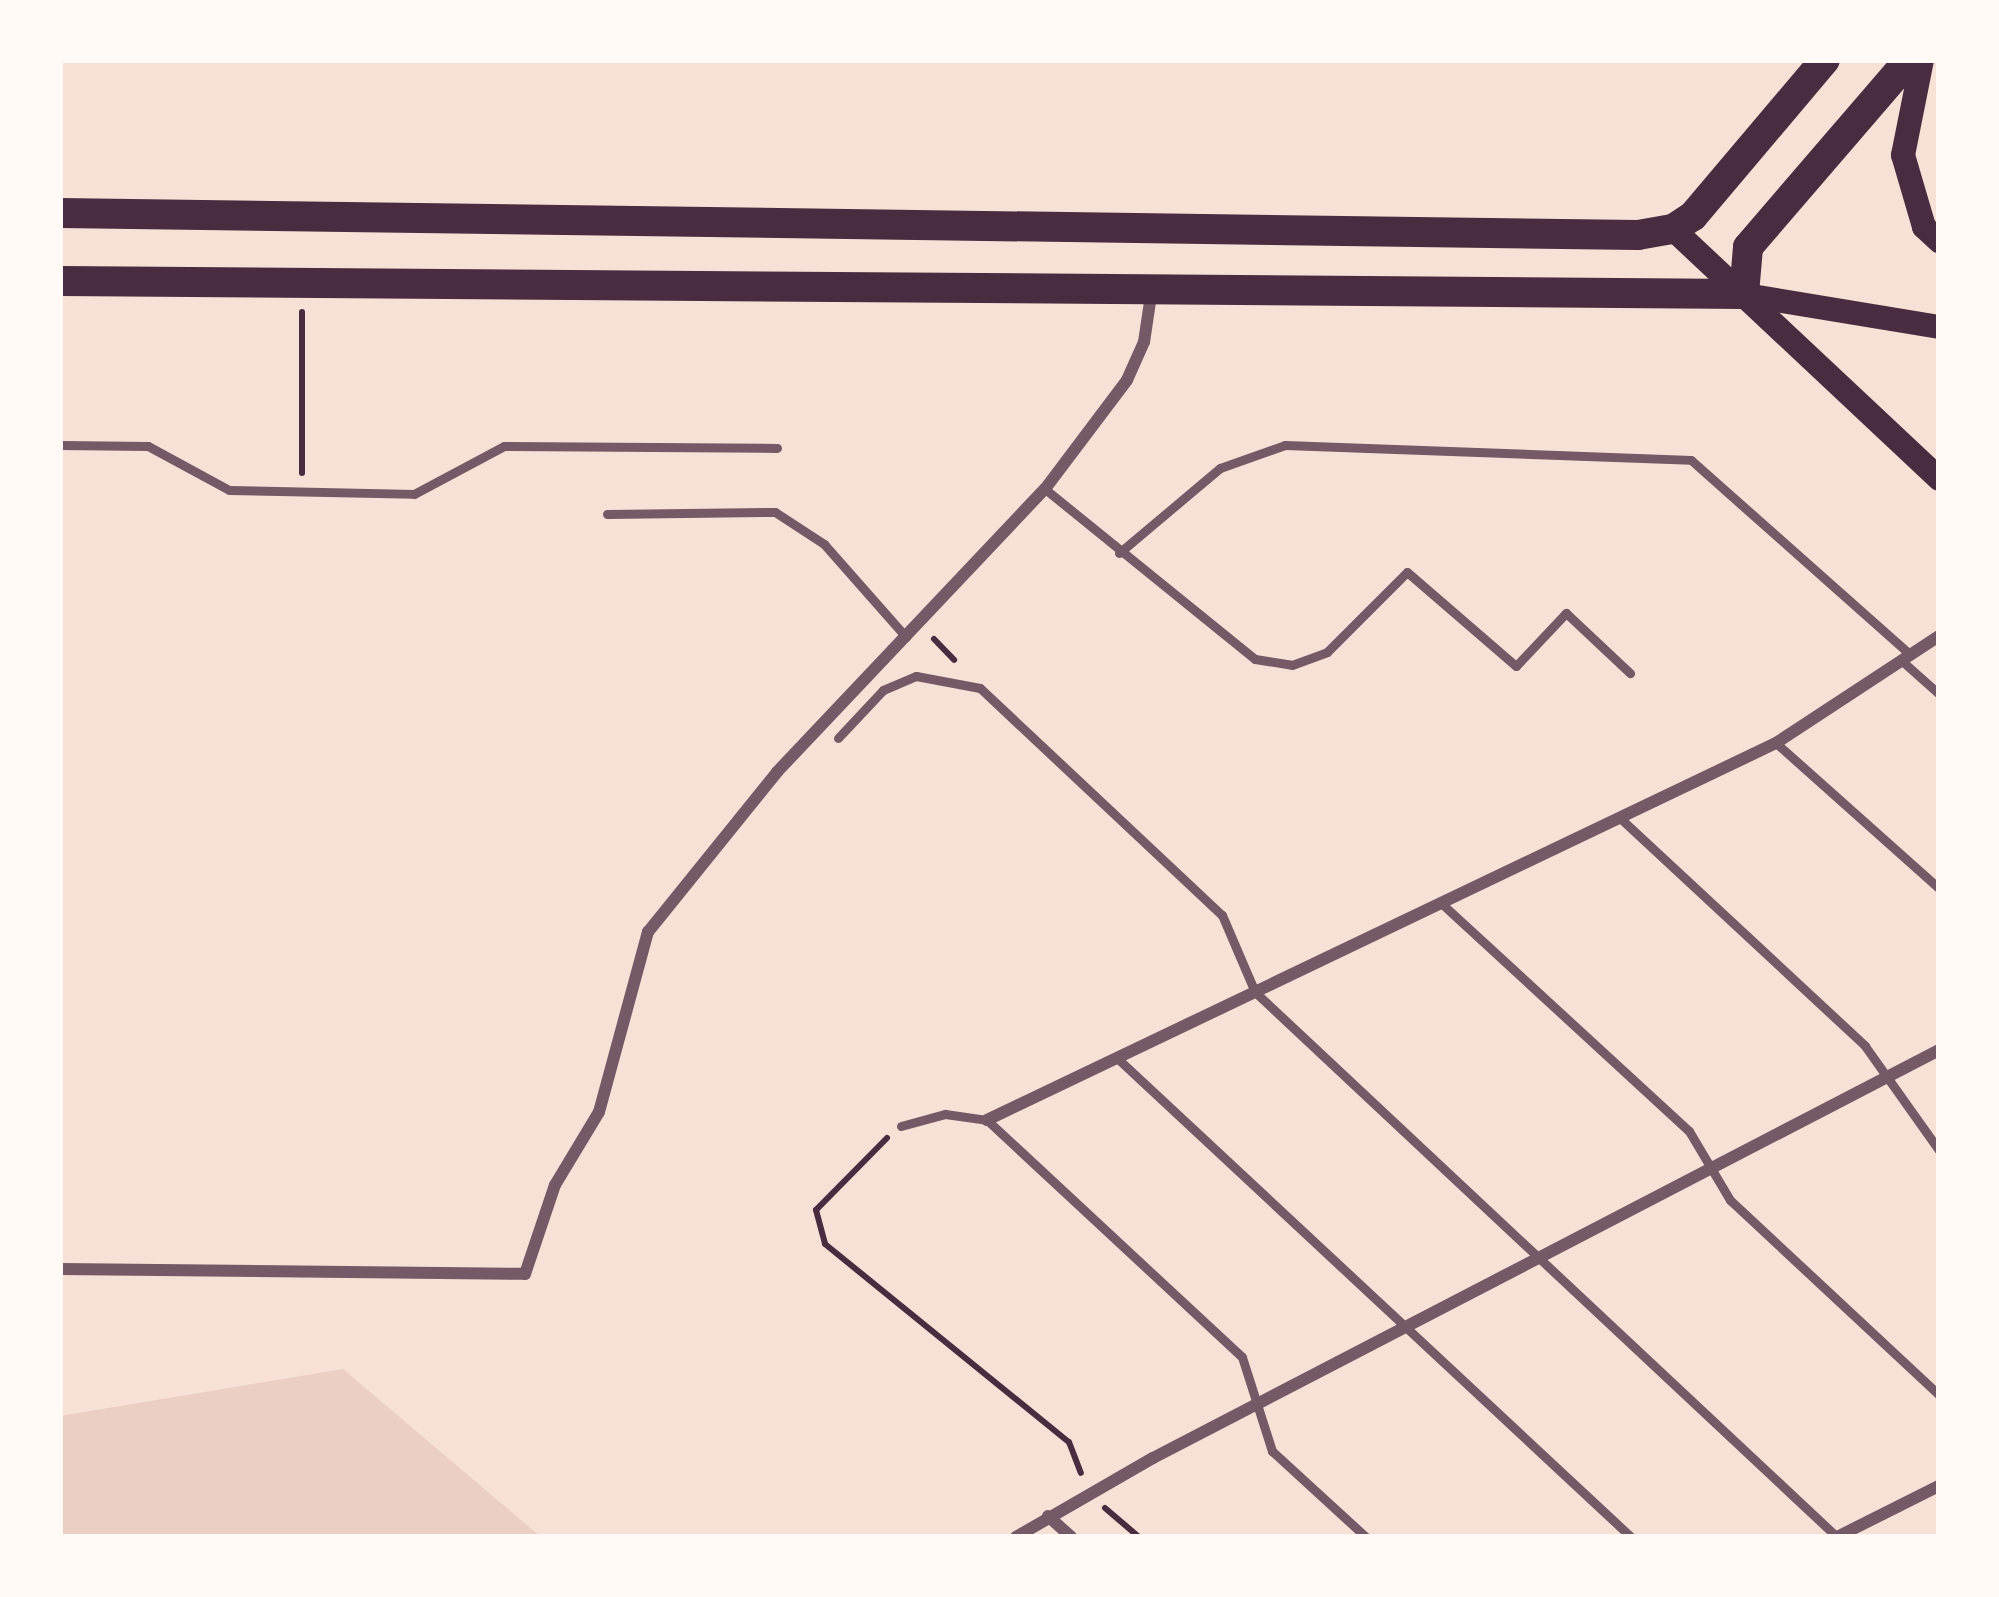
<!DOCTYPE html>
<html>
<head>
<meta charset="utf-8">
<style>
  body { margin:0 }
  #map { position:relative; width:1999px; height:1597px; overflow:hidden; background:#f7e1d7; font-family:Barlow,sans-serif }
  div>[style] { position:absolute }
  .green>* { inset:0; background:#ebcfc5 }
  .path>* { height:6px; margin:-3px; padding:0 3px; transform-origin:3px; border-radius:3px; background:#4a2c40 }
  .service>* { height:9px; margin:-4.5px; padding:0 4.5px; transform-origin:4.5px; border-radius:4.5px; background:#755966 }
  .minor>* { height:12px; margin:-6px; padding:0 6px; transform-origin:6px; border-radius:6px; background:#755966 }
  .secondary>* { height:24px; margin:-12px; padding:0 12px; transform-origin:12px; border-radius:12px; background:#4a2c40 }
  .primary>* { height:30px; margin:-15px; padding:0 15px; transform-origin:15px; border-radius:15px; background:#4a2c40 }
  span { translate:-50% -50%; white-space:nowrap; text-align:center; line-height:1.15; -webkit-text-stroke:12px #fffaf5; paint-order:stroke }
  .frame { position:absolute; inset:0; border:63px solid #fffaf5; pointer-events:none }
</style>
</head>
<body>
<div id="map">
  <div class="green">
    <i style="clip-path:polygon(343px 1369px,541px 1537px,60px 1537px,60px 1416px)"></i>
  </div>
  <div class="path">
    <i style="left:302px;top:312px;width:161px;rotate:90deg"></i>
    <i style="left:934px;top:639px;width:29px;rotate:46deg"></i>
    <i style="left:887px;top:1138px;width:101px;rotate:134.6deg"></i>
    <i style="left:816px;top:1210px;width:35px;rotate:75deg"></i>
    <i style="left:825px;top:1244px;width:314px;rotate:39.1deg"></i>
    <i style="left:1069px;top:1442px;width:33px;rotate:69deg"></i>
    <i style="left:1105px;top:1508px;width:45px;rotate:40.5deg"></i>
  </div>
  <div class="service">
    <i style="left:60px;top:445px;width:88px;rotate:0.7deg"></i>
    <i style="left:148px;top:446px;width:92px;rotate:28.5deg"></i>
    <i style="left:229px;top:490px;width:185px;rotate:1.2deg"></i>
    <i style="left:414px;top:494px;width:102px;rotate:-28.1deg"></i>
    <i style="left:504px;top:446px;width:273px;rotate:0.4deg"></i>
    <i style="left:1045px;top:489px;width:270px;rotate:39deg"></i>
    <i style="left:1255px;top:659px;width:37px;rotate:9deg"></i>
    <i style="left:1292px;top:665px;width:37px;rotate:-20deg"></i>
    <i style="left:1327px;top:652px;width:113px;rotate:-45deg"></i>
    <i style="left:1407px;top:572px;width:144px;rotate:40.8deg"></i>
    <i style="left:1516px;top:666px;width:73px;rotate:-46.7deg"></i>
    <i style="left:1566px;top:613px;width:88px;rotate:43.2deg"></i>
    <i style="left:607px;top:514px;width:168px;rotate:-0.7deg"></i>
    <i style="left:775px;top:512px;width:59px;rotate:33.1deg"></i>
    <i style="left:824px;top:544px;width:124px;rotate:48.6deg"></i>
    <i style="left:1119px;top:553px;width:132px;rotate:-40.1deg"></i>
    <i style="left:1220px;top:468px;width:69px;rotate:-19.5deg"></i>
    <i style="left:1285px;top:445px;width:406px;rotate:2.1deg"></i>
    <i style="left:1691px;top:460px;width:294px;rotate:41.6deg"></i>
    <i style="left:1902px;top:661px;width:50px;rotate:41.7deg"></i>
    <i style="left:838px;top:738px;width:66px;rotate:-46.8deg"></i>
    <i style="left:883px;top:690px;width:36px;rotate:-23deg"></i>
    <i style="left:916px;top:676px;width:65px;rotate:10.6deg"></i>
    <i style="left:980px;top:688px;width:332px;rotate:43.2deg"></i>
    <i style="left:1222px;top:915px;width:84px;rotate:66.8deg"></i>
    <i style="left:1255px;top:992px;width:797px;rotate:43.12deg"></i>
    <i style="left:1776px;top:743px;width:218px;rotate:41.7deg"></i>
    <i style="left:1620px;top:818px;width:335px;rotate:42.9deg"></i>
    <i style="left:1865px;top:1046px;width:128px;rotate:54.6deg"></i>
    <i style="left:1441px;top:903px;width:337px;rotate:42.6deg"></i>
    <i style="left:1689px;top:1131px;width:80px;rotate:59.3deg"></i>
    <i style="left:1730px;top:1200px;width:286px;rotate:43deg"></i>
    <i style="left:1117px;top:1058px;width:703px;rotate:42.98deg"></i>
    <i style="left:901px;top:1126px;width:46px;rotate:-15.3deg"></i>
    <i style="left:945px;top:1114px;width:42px;rotate:8.1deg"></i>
    <i style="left:987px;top:1120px;width:348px;rotate:42.9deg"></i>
    <i style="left:1242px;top:1357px;width:99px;rotate:72.3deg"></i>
    <i style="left:1272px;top:1451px;width:127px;rotate:42.5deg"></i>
  </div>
  <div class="minor">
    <i style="left:987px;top:1120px;width:874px;rotate:-25.54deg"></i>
    <i style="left:1776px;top:743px;width:195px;rotate:-33.3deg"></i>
    <i style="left:60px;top:1269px;width:465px;rotate:0.6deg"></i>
    <i style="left:525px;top:1274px;width:94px;rotate:-71.4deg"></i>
    <i style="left:555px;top:1185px;width:85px;rotate:-58.9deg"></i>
    <i style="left:599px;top:1112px;width:187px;rotate:-74.8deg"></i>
    <i style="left:648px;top:932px;width:206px;rotate:-51.1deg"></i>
    <i style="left:777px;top:772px;width:390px;rotate:-46.6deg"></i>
    <i style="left:1045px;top:489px;width:136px;rotate:-53deg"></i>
    <i style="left:1127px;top:380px;width:42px;rotate:-65.9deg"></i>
    <i style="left:1144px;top:342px;width:48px;rotate:-81.5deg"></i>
    <i style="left:1048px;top:1516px;width:31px;rotate:42deg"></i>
    <i style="left:1016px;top:1537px;width:158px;rotate:-30deg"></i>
    <i style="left:1153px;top:1458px;width:886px;rotate:-27.43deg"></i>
    <i style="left:1837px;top:1537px;width:114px;rotate:-26.6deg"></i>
  </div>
  <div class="secondary">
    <i style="left:1922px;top:60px;width:97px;rotate:101.3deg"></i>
    <i style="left:1903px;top:155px;width:75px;rotate:73.7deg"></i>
    <i style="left:1924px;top:227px;width:21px;rotate:43deg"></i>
    <i style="left:1673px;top:229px;width:365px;rotate:43.2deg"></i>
    <i style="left:1746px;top:295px;width:196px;rotate:9.4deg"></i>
  </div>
  <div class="primary">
    <i style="left:60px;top:213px;width:1578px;rotate:0.8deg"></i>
    <i style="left:1638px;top:235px;width:36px;rotate:-10deg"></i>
    <i style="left:1673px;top:229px;width:24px;rotate:-33deg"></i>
    <i style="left:1693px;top:216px;width:204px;rotate:-49.8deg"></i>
    <i style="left:60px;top:281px;width:1684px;rotate:0.44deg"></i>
    <i style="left:1744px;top:294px;width:47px;rotate:-85.1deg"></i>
    <i style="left:1748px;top:247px;width:247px;rotate:-49.3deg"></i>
  </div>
  <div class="frame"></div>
</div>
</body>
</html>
